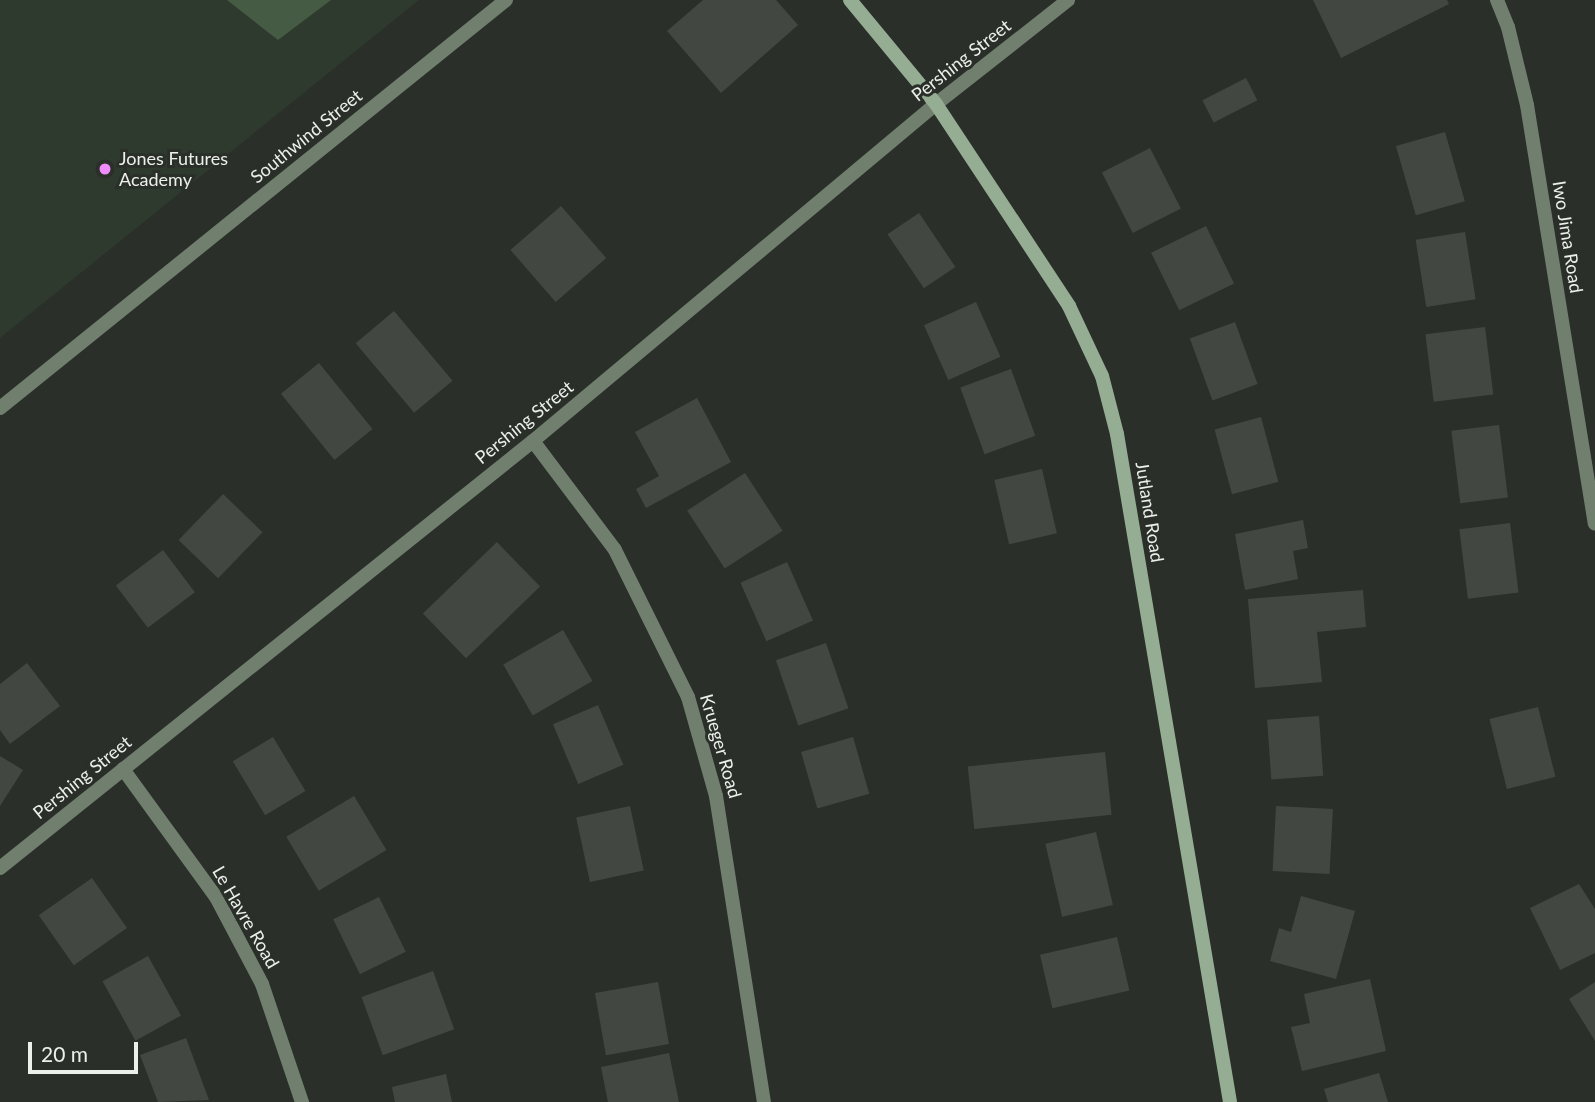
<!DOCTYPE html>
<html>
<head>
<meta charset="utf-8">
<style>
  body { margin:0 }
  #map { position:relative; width:1595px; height:1102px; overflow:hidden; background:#2a2f29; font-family:Lato,sans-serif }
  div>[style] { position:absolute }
  .built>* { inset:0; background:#2f3a2e }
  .green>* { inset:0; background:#465b44 }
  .building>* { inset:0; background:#424841; transform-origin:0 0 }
  .street>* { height:14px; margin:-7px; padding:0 7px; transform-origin:7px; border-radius:7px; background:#707f6e }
  .secondary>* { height:14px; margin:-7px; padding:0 7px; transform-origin:7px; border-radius:7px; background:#95ad92 }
  .dots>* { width:19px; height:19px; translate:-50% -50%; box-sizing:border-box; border:4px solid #2a2f29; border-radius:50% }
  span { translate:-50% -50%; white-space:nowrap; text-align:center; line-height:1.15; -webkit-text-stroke:6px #2a2f29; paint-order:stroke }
  .street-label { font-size:18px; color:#ecf0eb }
  .poi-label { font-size:18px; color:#ecf0eb }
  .left { translate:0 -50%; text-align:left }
  .scale { position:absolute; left:28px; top:1042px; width:110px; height:32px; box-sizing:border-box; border:4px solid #ecf0eb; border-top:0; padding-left:9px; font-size:21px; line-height:24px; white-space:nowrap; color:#ecf0eb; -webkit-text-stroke:5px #2a2f29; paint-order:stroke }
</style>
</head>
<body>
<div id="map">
  <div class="built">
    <i style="clip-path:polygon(0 0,419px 0,0 338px)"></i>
  </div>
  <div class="green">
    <i style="clip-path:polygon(227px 0,331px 0,278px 40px)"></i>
  </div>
  <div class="building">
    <i style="clip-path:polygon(703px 0,776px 0,798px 25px,721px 93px,667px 31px)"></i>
    <i style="clip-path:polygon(1313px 0,1447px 0,1449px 4px,1341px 58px)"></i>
    <i style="left:1246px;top:78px;width:25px;height:49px;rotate:63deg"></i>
    <i style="left:1445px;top:132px;width:72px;height:51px;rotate:74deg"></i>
    <i style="left:1150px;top:148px;width:68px;height:54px;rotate:63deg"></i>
    <i style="left:561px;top:206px;width:69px;height:67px;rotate:49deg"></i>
    <i style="left:919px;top:213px;width:65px;height:38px;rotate:56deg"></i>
    <i style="left:1206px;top:226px;width:64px;height:61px;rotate:64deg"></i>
    <i style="left:1465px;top:232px;width:68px;height:50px;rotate:81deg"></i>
    <i style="left:976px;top:302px;width:60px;height:57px;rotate:66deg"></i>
    <i style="left:394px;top:311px;width:91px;height:50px;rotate:50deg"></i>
    <i style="left:1235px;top:322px;width:66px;height:48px;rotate:70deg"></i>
    <i style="left:1485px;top:327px;width:68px;height:60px;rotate:83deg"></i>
    <i style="left:319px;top:363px;width:85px;height:49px;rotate:51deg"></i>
    <i style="left:1011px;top:369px;width:71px;height:54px;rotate:70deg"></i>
    <i style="clip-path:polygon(697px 398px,731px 462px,646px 508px,636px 489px,659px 476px,635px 432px)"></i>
    <i style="left:1261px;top:417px;width:67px;height:48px;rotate:75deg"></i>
    <i style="left:1499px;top:425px;width:73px;height:48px;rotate:83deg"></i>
    <i style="left:1042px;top:469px;width:66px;height:49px;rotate:77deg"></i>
    <i style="left:745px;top:473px;width:69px;height:69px;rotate:57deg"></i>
    <i style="left:223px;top:494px;width:55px;height:64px;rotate:44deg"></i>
    <i style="clip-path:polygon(1303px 520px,1308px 548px,1293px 551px,1298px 579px,1245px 590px,1235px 534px)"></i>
    <i style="left:1510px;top:523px;width:70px;height:51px;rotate:83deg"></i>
    <i style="left:497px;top:542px;width:62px;height:103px;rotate:46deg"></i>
    <i style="left:163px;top:550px;width:53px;height:59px;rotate:53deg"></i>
    <i style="left:787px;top:562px;width:64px;height:51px;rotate:66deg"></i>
    <i style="clip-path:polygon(1363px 590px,1366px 627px,1317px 632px,1322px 682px,1255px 688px,1248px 599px)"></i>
    <i style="left:563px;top:630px;width:59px;height:69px;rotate:60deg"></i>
    <i style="left:826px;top:643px;width:69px;height:53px;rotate:71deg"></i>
    <i style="clip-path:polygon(27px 663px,60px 706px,10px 744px,0 730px,0 684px)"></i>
    <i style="left:598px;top:705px;width:65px;height:49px;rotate:67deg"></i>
    <i style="left:1538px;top:707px;width:72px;height:50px;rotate:76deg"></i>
    <i style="left:1319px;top:716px;width:60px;height:52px;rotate:86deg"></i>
    <i style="left:273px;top:737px;width:63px;height:47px;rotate:59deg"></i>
    <i style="left:853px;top:737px;width:59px;height:54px;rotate:74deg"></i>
    <i style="left:1105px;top:752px;width:63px;height:138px;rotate:84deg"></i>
    <i style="clip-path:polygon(0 756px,23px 770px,0 806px)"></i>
    <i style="left:354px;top:796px;width:63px;height:79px;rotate:59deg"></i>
    <i style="left:630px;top:806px;width:66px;height:55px;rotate:78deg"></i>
    <i style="left:1276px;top:806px;width:57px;height:65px;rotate:3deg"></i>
    <i style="left:1096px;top:832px;width:75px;height:52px;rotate:77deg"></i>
    <i style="left:92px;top:878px;width:61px;height:65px;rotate:55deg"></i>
    <i style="clip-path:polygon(1579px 884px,1595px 909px,1595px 953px,1560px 970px,1530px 908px)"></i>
    <i style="clip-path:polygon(1301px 896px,1355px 911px,1336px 979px,1270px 961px,1279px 928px,1291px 932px)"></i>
    <i style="left:379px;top:897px;width:61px;height:51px;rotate:64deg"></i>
    <i style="left:1117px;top:937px;width:55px;height:79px;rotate:77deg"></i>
    <i style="left:148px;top:956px;width:68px;height:52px;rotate:61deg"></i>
    <i style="left:433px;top:971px;width:62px;height:76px;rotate:70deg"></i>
    <i style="clip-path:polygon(1370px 979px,1386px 1051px,1302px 1071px,1291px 1027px,1310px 1023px,1304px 994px)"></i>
    <i style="left:658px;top:982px;width:63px;height:64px;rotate:80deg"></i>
    <i style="clip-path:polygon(1595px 982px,1595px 1041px,1569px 999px)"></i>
    <i style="clip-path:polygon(186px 1038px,209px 1100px,158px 1102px,140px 1055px)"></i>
    <i style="clip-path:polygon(669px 1053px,679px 1102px,608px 1102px,601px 1067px)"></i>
    <i style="clip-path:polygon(1379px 1073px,1388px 1102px,1328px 1102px,1324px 1089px)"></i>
    <i style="clip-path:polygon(446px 1074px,452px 1102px,395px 1102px,392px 1087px)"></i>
  </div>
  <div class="street">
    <i style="left:1497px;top:0;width:29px;rotate:68deg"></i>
    <i style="left:1508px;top:27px;width:80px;rotate:76.3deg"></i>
    <i style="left:1527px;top:105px;width:424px;rotate:80.8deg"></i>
    <i style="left:0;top:408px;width:650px;rotate:-38.88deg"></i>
    <i style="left:533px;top:441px;width:136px;rotate:53deg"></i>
    <i style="left:615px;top:550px;width:164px;rotate:63.6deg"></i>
    <i style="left:688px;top:697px;width:103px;rotate:74.2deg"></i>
    <i style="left:716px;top:796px;width:310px;rotate:81.1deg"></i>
    <i style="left:123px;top:769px;width:158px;rotate:54deg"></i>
    <i style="left:216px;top:897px;width:98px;rotate:62.1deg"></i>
    <i style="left:262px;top:984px;width:125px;rotate:71.3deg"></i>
    <i style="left:0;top:868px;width:683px;rotate:-38.7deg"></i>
    <i style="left:533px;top:441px;width:525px;rotate:-39.9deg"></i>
    <i style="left:936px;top:104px;width:168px;rotate:-38.2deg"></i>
  </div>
  <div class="secondary">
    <i style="left:850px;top:0;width:135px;rotate:50.4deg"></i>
    <i style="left:936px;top:104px;width:242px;rotate:56.6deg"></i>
    <i style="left:1069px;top:306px;width:77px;rotate:64.8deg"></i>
    <i style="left:1102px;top:376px;width:60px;rotate:75.5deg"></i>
    <i style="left:1117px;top:434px;width:677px;rotate:80.4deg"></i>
  </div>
  <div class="dots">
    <i style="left:105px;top:169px;background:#ed8cfa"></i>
  </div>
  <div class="street-label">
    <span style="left:961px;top:60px;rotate:-38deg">Pershing Street</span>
    <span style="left:306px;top:136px;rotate:-39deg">Southwind Street</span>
    <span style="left:1568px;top:237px;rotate:81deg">Iwo Jima Road</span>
    <span style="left:524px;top:422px;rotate:-39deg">Pershing Street</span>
    <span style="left:1150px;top:512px;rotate:81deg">Jutland Road</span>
    <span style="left:721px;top:746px;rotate:74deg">Krueger Road</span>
    <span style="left:82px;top:777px;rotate:-39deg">Pershing Street</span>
    <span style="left:246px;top:917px;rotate:60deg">Le Havre Road</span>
  </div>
  <div class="poi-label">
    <span class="left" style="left:119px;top:169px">Jones Futures<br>Academy</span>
  </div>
  <div class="scale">20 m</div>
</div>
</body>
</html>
